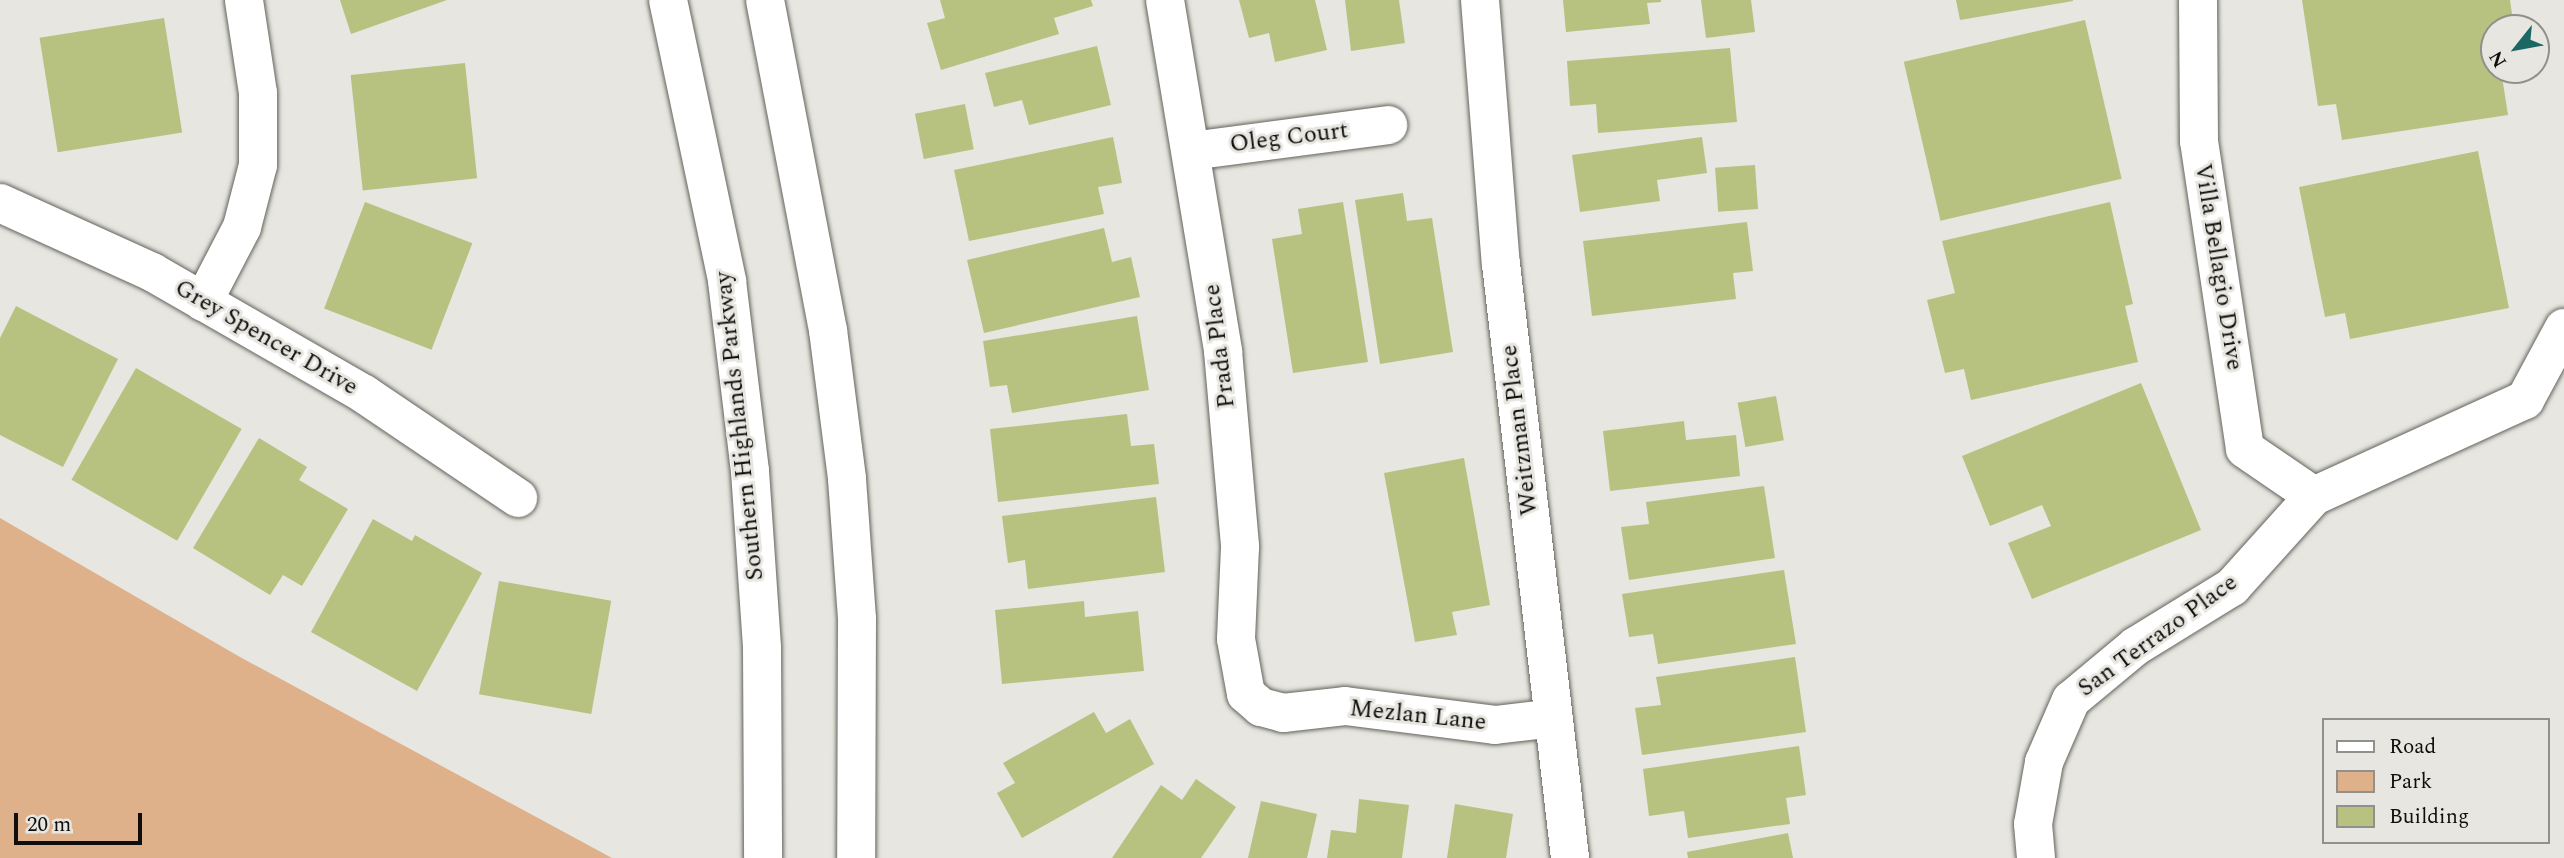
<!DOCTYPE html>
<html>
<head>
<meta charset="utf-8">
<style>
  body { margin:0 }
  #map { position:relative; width:2564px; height:858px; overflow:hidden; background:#e7e6e0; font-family:Spectral,serif }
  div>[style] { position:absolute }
  .green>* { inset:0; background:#dfb18a }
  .building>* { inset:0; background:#b7c281; transform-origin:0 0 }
  .roads { filter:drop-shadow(0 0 2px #64635d) drop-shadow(0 0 2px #64635d) }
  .street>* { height:38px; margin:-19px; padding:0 19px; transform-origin:19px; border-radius:19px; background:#fff }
  .primary>* { height:38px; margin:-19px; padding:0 19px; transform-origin:19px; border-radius:19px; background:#fff }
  span { translate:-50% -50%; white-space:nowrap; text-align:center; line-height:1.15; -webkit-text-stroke:6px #e7e6e0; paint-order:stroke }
  .street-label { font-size:24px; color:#0f0e0c }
  .legend { position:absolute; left:2322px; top:718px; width:228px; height:126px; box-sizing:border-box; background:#e7e6e0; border:2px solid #91908b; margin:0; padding:9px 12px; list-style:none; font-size:21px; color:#0f0e0c }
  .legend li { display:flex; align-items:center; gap:14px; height:35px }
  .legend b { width:35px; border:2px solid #91908b }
  .north { position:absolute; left:2480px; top:14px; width:70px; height:70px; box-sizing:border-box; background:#e7e6e0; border:2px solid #91908b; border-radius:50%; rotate:239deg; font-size:19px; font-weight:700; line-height:28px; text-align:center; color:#0f0e0c }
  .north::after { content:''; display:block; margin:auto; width:24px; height:32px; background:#1b6763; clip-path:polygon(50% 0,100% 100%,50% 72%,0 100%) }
  .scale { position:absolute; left:14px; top:813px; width:128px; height:32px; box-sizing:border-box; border:4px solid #0f0e0c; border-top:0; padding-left:9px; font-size:21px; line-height:24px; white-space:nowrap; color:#0f0e0c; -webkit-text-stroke:5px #e7e6e0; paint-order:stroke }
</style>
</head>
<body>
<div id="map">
  <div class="green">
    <i style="clip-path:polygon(0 518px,240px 657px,612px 858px,0 858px)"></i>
  </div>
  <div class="building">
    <i style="clip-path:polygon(340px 0,447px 0,351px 34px)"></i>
    <i style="clip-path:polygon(940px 0,1091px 0,1093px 6px,1054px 18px,1059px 34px,941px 70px,927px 23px,945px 18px)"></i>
    <i style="clip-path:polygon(1239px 0,1315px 0,1327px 50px,1275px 62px,1269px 33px,1249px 38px)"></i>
    <i style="clip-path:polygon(1345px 0,1399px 0,1405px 43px,1351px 51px)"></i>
    <i style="clip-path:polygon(1563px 0,1661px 0,1661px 2px,1647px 3px,1650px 24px,1566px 32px)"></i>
    <i style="clip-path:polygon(1701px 0,1751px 0,1755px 32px,1706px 38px)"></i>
    <i style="clip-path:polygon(1956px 0,2073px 0,2073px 1px,1960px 20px)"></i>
    <i style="clip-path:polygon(2302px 0,2510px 0,2514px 28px,2494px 28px,2494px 70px,2501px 70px,2508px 115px,2342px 140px,2336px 104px,2318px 106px)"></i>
    <i style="left:164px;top:18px;width:116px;height:126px;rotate:81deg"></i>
    <i style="left:2085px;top:20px;width:163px;height:186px;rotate:77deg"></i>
    <i style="clip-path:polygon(1097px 46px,1111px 105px,1029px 125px,1022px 100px,994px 107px,985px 73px)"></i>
    <i style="clip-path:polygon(1730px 48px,1737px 122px,1598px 133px,1596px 104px,1570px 106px,1567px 61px)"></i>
    <i style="left:465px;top:63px;width:116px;height:115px;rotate:84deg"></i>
    <i style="left:965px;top:104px;width:46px;height:51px;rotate:79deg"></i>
    <i style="clip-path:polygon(1113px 137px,1122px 183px,1098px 187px,1104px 214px,969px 241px,954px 170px)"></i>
    <i style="clip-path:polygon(1702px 137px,1707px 173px,1657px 180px,1660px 201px,1580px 212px,1572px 155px)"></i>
    <i style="clip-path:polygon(2478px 151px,2509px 308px,2350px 339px,2345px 313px,2325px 317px,2299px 187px)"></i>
    <i style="left:1755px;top:165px;width:44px;height:40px;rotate:86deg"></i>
    <i style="clip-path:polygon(1403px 193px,1407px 221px,1432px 218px,1453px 352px,1380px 364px,1355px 200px)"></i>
    <i style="left:365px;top:202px;width:115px;height:114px;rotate:21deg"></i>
    <i style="clip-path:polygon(1343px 202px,1368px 362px,1293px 373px,1272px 239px,1302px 234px,1298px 209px)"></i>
    <i style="clip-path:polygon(2110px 202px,2133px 304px,2125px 306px,2138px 362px,1971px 400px,1964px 369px,1945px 373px,1927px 300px,1955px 293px,1942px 241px)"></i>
    <i style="clip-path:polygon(1747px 222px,1753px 271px,1733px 273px,1736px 299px,1592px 316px,1583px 241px)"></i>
    <i style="clip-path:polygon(1104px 228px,1112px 262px,1131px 257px,1140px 297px,984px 333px,967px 260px)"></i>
    <i style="clip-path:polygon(16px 306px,118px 359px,63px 467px,0 435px,0 338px)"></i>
    <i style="clip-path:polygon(1137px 316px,1149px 390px,1012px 413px,1007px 385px,990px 387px,983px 341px)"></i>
    <i style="left:136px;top:368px;width:122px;height:129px;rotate:30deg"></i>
    <i style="clip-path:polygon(2141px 383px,2201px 530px,2032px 599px,2008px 543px,2051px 526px,2042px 505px,1990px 526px,1962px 456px)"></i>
    <i style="left:1776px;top:396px;width:45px;height:39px;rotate:80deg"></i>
    <i style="clip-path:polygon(1127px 414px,1131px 446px,1154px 444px,1159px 484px,998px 502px,990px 429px)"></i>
    <i style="clip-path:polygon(1684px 421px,1686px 440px,1736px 435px,1740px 476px,1610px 491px,1603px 431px)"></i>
    <i style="clip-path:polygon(259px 438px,307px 467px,299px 480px,348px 509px,302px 586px,283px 575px,270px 595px,193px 548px)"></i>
    <i style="clip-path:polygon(1464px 458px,1490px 605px,1452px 612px,1457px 635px,1415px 642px,1384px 473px)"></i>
    <i style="clip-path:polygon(1764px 486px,1775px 558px,1629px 580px,1621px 527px,1649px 524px,1646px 502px)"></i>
    <i style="clip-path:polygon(1156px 497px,1165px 572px,1028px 589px,1025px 560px,1008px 563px,1002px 516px)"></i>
    <i style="clip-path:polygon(373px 519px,412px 541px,415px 535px,482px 573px,417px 691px,311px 632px)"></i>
    <i style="clip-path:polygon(1784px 570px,1796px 644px,1658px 664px,1653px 634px,1629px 637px,1622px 594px)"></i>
    <i style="left:499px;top:581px;width:114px;height:115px;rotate:10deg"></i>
    <i style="clip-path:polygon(1084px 601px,1085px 617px,1138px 611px,1144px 671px,1002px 684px,995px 610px)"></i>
    <i style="clip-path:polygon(1795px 657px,1806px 732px,1642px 755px,1635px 708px,1661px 705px,1656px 677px)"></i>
    <i style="clip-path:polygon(1094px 712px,1106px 733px,1130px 719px,1154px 764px,1022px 838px,997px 793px,1015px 783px,1003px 763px)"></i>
    <i style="clip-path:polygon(1799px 746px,1806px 795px,1786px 798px,1790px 824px,1688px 838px,1684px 811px,1649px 816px,1643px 769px)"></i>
    <i style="clip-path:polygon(1196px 779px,1236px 807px,1201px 858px,1112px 858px,1161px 785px,1182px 800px)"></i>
    <i style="clip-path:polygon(1359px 799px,1409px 805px,1402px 858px,1327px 858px,1331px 830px,1356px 833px)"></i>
    <i style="clip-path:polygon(1261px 801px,1317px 814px,1307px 858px,1248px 858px)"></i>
    <i style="clip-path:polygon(1455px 804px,1513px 814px,1506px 858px,1447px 858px)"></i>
    <i style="clip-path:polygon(1788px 833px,1793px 858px,1688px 858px,1687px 852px)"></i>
  </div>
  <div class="roads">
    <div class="street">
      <i style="left:1165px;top:0;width:356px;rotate:80.6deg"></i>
      <i style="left:1223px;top:351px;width:197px;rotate:85deg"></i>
      <i style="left:1240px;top:547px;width:92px;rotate:92.5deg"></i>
      <i style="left:1236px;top:639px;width:56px;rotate:79.7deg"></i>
      <i style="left:1246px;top:694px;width:20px;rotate:41deg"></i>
      <i style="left:1261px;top:707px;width:23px;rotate:15deg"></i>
      <i style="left:1283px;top:713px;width:62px;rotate:-6.4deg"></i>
      <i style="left:1345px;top:706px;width:151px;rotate:7.2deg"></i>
      <i style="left:1495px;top:725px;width:59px;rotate:-6.8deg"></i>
      <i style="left:1480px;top:0;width:265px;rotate:85.5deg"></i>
      <i style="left:1501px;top:264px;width:598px;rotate:83.37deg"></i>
      <i style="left:2198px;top:0;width:141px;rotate:89.6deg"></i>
      <i style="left:2199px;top:141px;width:311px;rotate:81.5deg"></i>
      <i style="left:2245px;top:449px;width:83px;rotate:34.3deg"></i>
      <i style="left:1191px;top:151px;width:199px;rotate:-7.5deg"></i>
      <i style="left:0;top:203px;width:167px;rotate:24.4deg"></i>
      <i style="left:152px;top:272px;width:245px;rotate:29.9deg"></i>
      <i style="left:364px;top:394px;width:186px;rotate:34deg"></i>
      <i style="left:203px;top:302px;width:85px;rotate:-62.5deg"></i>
      <i style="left:242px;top:227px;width:64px;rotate:-75.5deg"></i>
      <i style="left:258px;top:165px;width:72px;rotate:-90deg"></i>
      <i style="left:258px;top:93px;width:94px;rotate:-98.6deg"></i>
      <i style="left:2036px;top:858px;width:34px;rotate:-95deg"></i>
      <i style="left:2033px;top:824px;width:63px;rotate:-79.9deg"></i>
      <i style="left:2044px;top:762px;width:68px;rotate:-66.5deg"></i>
      <i style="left:2071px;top:700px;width:85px;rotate:-39.7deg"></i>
      <i style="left:2136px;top:646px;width:113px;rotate:-31.6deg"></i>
      <i style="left:2232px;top:587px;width:122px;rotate:-48deg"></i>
      <i style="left:2314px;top:496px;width:232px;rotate:-24.5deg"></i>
      <i style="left:2525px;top:400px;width:82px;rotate:-61.6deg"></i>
    </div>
    <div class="primary">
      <i style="left:668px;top:0;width:287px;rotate:78.1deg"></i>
      <i style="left:727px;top:281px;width:191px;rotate:83.1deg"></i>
      <i style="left:750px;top:471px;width:177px;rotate:86.1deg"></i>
      <i style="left:762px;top:648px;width:210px;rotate:89.7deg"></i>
      <i style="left:765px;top:0;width:336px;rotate:79.2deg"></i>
      <i style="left:828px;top:330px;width:150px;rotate:82.7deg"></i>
      <i style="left:847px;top:479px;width:140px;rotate:85.9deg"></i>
      <i style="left:857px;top:619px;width:239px;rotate:90.2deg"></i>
    </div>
  </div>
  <div class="street-label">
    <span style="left:1289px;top:138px;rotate:-7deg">Oleg Court</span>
    <span style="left:2218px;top:267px;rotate:81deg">Villa Bellagio Drive</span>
    <span style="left:266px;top:338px;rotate:30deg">Grey Spencer Drive</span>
    <span style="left:1220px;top:346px;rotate:-97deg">Prada Place</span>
    <span style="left:740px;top:426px;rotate:-96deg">Southern Highlands Parkway</span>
    <span style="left:1520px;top:430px;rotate:-97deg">Weitzman Place</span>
    <span style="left:2158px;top:636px;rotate:-36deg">San Terrazo Place</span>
    <span style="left:1418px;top:716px;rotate:6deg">Mezlan Lane</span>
  </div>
  <ul class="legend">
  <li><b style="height:9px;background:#fff"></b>Road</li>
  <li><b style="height:19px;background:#dfb18a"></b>Park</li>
  <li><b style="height:19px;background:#b7c281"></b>Building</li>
  </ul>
  <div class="north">N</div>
  <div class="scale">20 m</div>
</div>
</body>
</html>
